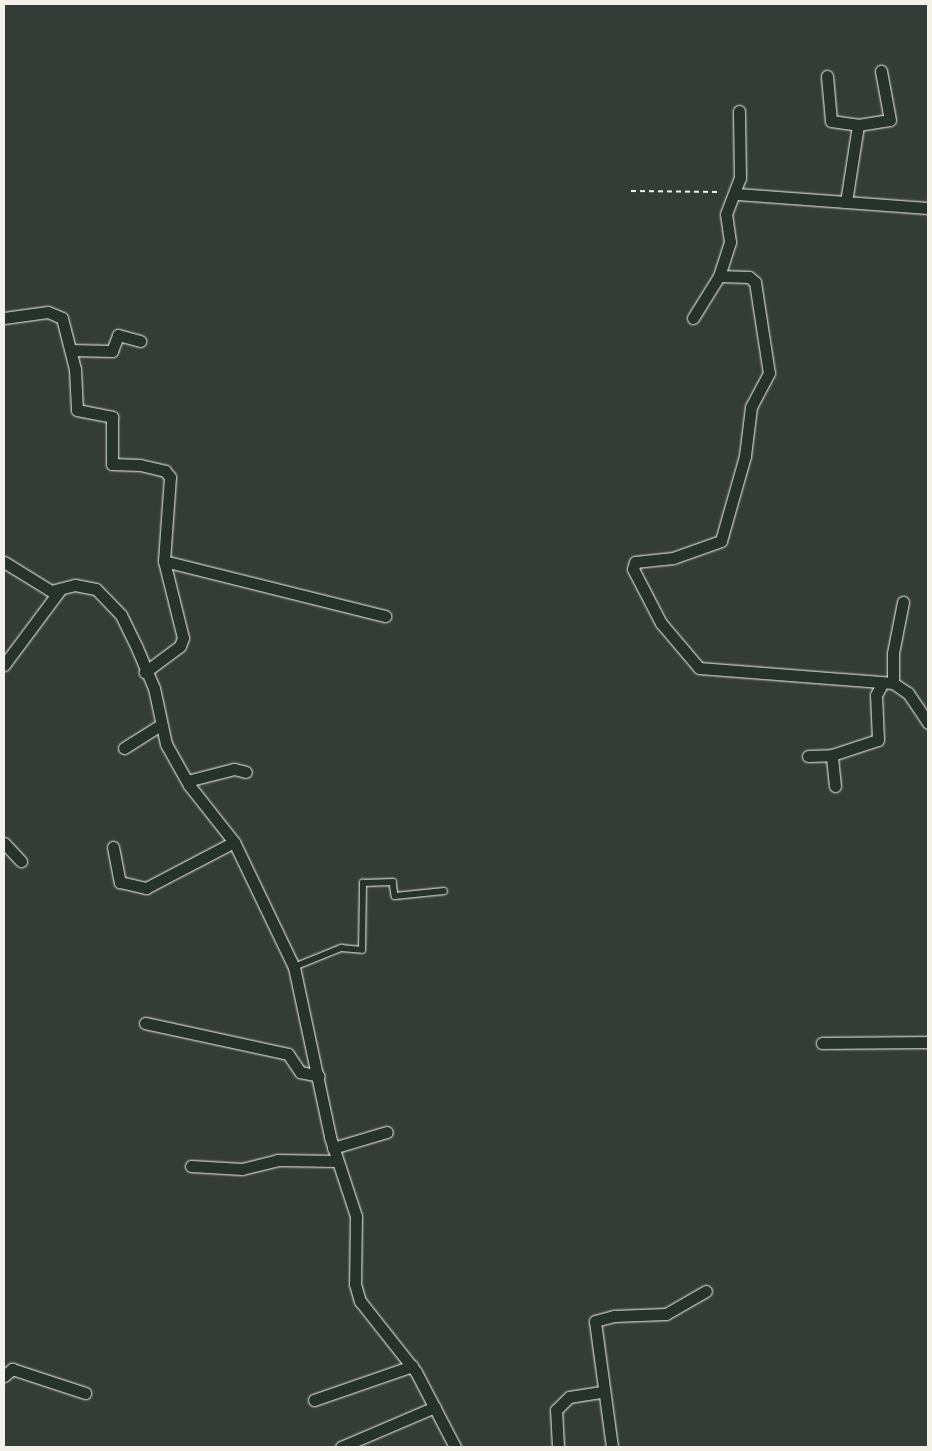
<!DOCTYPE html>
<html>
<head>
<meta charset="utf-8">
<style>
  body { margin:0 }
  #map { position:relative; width:932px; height:1451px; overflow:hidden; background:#343c38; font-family:"Indie Flower",sans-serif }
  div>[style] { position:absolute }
  .path>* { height:2px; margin-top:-1px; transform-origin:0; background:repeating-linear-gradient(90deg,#f4f1e8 0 5px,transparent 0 9px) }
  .roads { filter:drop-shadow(0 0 1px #f4f1e8) drop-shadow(0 0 1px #f4f1e8) }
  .service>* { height:5.5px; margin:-2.75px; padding:0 2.75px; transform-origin:2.75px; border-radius:2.75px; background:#26332d }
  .minor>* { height:11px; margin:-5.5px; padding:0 5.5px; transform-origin:5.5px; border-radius:5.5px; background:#26332d }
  span { translate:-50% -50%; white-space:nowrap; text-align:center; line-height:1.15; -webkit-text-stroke:4.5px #26332d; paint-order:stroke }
  .frame { position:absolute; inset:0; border:5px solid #f4f1e8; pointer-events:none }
</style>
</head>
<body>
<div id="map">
  <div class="path">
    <i style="left:631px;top:191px;width:90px;rotate:0.6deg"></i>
  </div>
  <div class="roads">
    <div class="service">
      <i style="left:294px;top:967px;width:51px;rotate:-22deg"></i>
      <i style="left:341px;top:948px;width:21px;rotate:5deg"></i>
      <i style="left:362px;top:950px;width:67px;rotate:-89.1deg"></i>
      <i style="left:363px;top:883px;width:30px;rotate:-2deg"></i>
      <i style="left:393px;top:882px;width:14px;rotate:82deg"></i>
      <i style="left:395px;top:896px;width:49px;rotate:-5.8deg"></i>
    </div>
    <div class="minor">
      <i style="left:827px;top:76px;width:45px;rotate:84.9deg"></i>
      <i style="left:831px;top:121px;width:27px;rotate:8deg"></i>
      <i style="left:736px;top:194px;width:193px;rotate:4.2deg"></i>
      <i style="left:846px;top:202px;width:78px;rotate:-81.1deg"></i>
      <i style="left:858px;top:125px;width:32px;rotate:-9deg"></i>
      <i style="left:890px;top:120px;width:50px;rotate:-100.4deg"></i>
      <i style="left:719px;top:276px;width:30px;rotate:2deg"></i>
      <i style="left:749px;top:277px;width:8px;rotate:40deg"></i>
      <i style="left:755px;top:282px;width:92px;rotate:81.3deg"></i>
      <i style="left:769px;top:373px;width:38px;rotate:118deg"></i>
      <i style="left:751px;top:407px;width:49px;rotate:97deg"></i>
      <i style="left:745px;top:456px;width:88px;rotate:105.8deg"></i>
      <i style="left:721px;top:541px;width:51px;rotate:160.5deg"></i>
      <i style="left:673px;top:558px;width:38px;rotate:174deg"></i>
      <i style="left:635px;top:562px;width:7px;rotate:106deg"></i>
      <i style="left:633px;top:569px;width:61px;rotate:62.6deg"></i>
      <i style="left:661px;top:623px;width:59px;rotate:49.8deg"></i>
      <i style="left:699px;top:668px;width:195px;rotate:4.4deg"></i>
      <i style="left:893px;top:683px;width:18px;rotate:34deg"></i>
      <i style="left:908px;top:693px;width:36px;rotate:56deg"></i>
      <i style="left:4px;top:318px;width:44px;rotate:-7.8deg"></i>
      <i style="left:48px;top:312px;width:15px;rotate:23deg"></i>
      <i style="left:62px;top:318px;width:53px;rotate:75.7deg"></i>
      <i style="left:75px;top:369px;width:41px;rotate:87.2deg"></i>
      <i style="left:77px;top:410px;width:36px;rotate:11deg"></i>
      <i style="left:112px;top:417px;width:47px;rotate:90deg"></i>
      <i style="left:112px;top:464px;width:28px;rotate:2deg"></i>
      <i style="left:140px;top:465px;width:26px;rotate:13deg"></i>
      <i style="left:165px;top:471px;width:8px;rotate:50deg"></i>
      <i style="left:170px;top:477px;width:84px;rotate:94.1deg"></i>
      <i style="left:164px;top:561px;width:79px;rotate:76.1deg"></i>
      <i style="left:183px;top:638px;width:9px;rotate:111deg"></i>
      <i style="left:180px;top:646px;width:44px;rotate:143.4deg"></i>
      <i style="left:693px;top:318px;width:49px;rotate:-58.2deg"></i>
      <i style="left:719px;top:276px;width:36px;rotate:-72deg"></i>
      <i style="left:730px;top:242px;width:28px;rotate:-98deg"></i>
      <i style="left:726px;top:214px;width:39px;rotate:-69deg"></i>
      <i style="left:740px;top:178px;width:67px;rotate:-90.9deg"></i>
      <i style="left:71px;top:350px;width:41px;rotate:1.4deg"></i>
      <i style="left:112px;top:351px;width:17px;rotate:-69deg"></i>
      <i style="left:118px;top:335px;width:23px;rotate:15deg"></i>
      <i style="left:164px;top:561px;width:228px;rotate:14deg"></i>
      <i style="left:4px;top:562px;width:55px;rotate:31.7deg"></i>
      <i style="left:51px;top:591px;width:25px;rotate:-14deg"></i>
      <i style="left:75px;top:585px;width:21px;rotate:11deg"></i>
      <i style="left:96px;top:589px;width:36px;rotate:46deg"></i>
      <i style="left:121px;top:615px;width:37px;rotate:64deg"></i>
      <i style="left:137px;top:648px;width:43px;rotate:67deg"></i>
      <i style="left:154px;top:688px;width:57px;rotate:77.9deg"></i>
      <i style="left:166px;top:744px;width:47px;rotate:60.7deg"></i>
      <i style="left:189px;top:785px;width:73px;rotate:51.7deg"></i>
      <i style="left:234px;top:842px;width:139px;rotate:64.4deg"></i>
      <i style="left:294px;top:967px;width:174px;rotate:78deg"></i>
      <i style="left:330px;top:1137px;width:83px;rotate:71.8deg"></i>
      <i style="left:356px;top:1216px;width:68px;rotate:90.8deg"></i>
      <i style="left:355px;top:1284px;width:18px;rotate:74deg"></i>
      <i style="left:360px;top:1301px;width:90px;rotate:51.7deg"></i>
      <i style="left:416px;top:1372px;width:85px;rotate:62.5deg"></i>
      <i style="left:4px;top:665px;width:94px;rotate:-53.3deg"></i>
      <i style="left:893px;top:683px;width:30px;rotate:-90deg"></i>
      <i style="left:893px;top:653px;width:52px;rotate:-78.9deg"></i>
      <i style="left:124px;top:748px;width:41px;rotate:-32.2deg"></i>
      <i style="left:808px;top:756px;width:24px;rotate:-2deg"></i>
      <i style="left:187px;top:781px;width:49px;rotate:-14.3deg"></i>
      <i style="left:234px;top:769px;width:12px;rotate:14deg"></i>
      <i style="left:835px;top:786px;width:31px;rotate:-96deg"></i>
      <i style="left:832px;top:755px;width:48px;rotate:-18.1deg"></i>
      <i style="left:878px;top:740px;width:45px;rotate:-92.5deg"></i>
      <i style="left:876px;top:695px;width:13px;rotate:-61deg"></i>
      <i style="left:4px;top:843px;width:25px;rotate:47deg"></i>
      <i style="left:113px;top:847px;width:36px;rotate:79deg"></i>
      <i style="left:120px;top:882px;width:27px;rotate:13deg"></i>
      <i style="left:146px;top:888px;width:99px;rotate:-27.6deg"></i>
      <i style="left:145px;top:1023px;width:146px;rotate:12.2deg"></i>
      <i style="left:288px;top:1054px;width:22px;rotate:56deg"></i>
      <i style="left:300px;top:1072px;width:19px;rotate:12deg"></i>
      <i style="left:822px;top:1043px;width:106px;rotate:-0.5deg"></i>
      <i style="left:333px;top:1148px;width:56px;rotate:-16.5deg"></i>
      <i style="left:191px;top:1166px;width:51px;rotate:3.4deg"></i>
      <i style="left:242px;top:1169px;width:36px;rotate:-14deg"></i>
      <i style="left:277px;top:1160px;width:60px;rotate:1deg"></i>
      <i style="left:4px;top:1376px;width:11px;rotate:-41deg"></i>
      <i style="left:12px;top:1369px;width:77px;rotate:18.2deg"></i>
      <i style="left:314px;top:1400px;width:104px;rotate:-19.1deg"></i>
      <i style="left:341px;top:1447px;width:102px;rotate:-23.1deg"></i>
      <i style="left:558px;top:1447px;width:37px;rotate:-93deg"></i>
      <i style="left:556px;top:1410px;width:18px;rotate:-45deg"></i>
      <i style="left:569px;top:1397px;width:33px;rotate:-9deg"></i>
      <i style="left:612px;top:1447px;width:127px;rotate:-97.7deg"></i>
      <i style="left:595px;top:1321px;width:20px;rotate:-15deg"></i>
      <i style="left:614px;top:1316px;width:52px;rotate:-2.2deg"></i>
      <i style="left:666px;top:1314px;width:46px;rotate:-29.9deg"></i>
    </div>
  </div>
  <div class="frame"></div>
</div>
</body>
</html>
